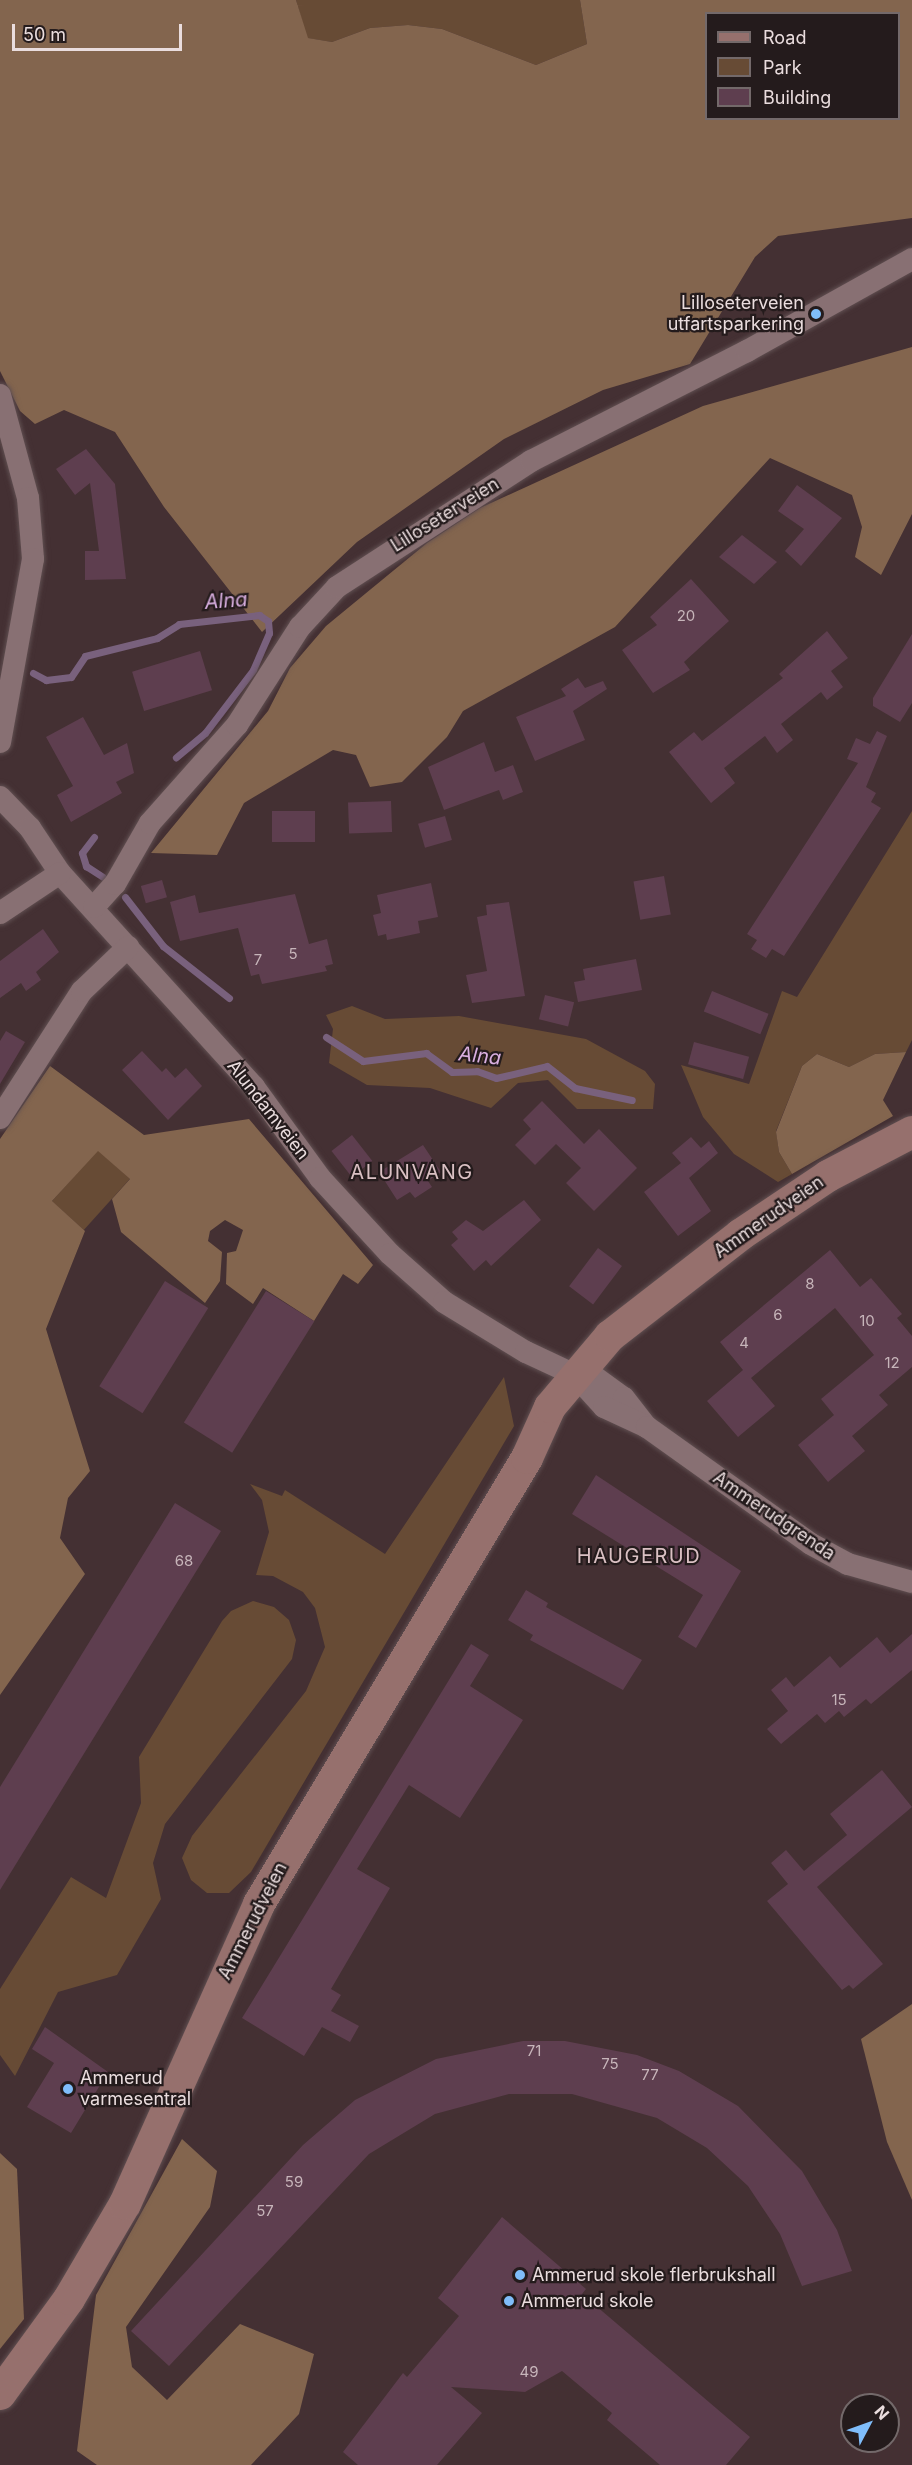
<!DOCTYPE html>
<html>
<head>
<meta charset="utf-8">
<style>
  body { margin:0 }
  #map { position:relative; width:912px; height:2465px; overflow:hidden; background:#443033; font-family:Inter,sans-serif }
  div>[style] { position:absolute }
  .green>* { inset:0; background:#674b35; transform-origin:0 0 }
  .forest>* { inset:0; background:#83654e }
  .stream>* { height:7px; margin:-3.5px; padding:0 3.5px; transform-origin:3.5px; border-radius:3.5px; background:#79617d }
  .building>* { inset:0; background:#5e3e4f; transform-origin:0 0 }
  .roads { filter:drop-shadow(0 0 2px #604f51) drop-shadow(0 0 2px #604f51) }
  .street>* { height:22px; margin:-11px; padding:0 11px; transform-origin:11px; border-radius:11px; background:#887073 }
  .secondary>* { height:32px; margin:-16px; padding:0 16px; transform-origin:16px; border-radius:16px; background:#96706d }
  .dots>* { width:16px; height:16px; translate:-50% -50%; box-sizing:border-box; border:3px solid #241b1c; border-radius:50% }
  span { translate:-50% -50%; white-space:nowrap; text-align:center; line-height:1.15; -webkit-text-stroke:4.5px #241b1c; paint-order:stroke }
  .number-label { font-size:15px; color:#c7b5ba }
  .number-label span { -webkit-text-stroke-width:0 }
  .poi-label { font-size:18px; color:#eaddde }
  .right { translate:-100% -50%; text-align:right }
  .left { translate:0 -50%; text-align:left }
  .street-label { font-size:18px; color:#eaddde }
  .water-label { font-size:20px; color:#d9afe0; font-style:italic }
  .neighbourhood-label { font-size:20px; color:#dac0c3; letter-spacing:1.5px }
  .legend { position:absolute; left:705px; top:12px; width:195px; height:108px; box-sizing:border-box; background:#241b1c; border:2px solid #73696a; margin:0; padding:8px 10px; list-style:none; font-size:18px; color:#eaddde }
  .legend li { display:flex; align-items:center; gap:12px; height:30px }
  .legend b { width:30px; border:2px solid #73696a }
  .north { position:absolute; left:840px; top:2393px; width:60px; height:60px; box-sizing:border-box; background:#241b1c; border:2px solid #73696a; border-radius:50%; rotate:49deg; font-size:16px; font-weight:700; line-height:24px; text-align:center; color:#eaddde }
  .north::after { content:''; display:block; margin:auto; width:21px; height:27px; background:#7fbdfa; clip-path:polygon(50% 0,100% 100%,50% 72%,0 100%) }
  .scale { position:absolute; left:12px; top:24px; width:170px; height:27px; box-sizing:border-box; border:3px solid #eaddde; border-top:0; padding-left:8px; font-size:18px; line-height:21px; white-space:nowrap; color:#eaddde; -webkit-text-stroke:4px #241b1c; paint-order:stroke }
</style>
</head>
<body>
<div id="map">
  <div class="green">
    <i style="clip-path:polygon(296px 0,580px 0,587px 44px,536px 65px,442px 29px,408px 25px,370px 28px,332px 42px,307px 38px)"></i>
    <i style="clip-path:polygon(912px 811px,912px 1040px,906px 1052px,875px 1054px,849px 1067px,817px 1054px,802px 1066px,776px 1131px,779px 1152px,792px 1174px,778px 1182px,734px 1154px,703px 1117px,681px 1065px,749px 1084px,782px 991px,797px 997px)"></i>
    <i style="clip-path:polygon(352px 1006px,385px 1019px,459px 1016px,586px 1039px,645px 1071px,655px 1084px,653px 1109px,577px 1109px,548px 1080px,518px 1083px,491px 1108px,430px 1088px,367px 1085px,329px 1063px,333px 1029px,326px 1015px)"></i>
    <i style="left:98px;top:1150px;width:43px;height:69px;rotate:42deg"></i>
    <i style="clip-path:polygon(504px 1377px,514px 1426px,251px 1872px,229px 1893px,207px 1893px,191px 1880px,182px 1858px,192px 1836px,306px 1691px,325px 1647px,315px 1608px,303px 1592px,273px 1576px,256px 1575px,269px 1532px,262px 1500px,250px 1484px,282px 1496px,285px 1490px,385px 1554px)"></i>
    <i style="clip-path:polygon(253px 1601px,274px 1607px,289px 1620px,296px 1640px,292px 1659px,165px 1824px,153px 1863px,161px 1899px,117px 1975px,58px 1992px,15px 2076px,0 2055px,0 1989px,71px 1877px,106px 1898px,141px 1803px,139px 1757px,222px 1621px,231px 1611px)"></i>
  </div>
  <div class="forest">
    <i style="clip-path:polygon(evenodd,0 0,296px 0,308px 38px,332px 42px,370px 28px,408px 25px,442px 29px,536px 65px,587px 44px,580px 0,912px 0,912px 218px,778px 236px,755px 257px,690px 364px,603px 390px,504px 439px,357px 542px,262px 632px,164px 507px,115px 432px,64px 410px,35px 424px,20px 411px,0 371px,0 0,706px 14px,898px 14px,898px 118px,706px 118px,706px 14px)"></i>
    <i style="clip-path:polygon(912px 347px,912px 514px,881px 575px,855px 557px,862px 527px,852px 495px,770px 458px,615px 627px,463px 711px,447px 737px,402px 782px,370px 787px,356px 755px,333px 750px,244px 803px,217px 855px,151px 853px,268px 711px,290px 668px,326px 626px,427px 543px,480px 508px,703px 406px)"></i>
    <i style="clip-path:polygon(906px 1052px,883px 1100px,893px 1116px,792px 1174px,779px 1152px,776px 1132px,802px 1066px,817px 1054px,849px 1067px,875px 1054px)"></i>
    <i style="clip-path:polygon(50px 1066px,144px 1135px,249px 1119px,373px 1265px,358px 1284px,343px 1274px,314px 1321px,263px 1288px,253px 1304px,226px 1284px,227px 1253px,236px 1251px,243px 1230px,225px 1220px,210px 1231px,208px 1241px,222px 1252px,220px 1281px,205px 1303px,121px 1232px,112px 1199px,130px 1179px,98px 1151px,52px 1201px,85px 1231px,46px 1329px,90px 1471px,68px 1498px,60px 1538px,85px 1574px,0 1695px,0 1139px)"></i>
    <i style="clip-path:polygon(912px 2004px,912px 2200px,887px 2142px,861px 2039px)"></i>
    <i style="clip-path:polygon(182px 2139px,217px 2171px,210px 2207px,126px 2327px,132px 2367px,167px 2400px,240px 2324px,314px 2354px,299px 2414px,251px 2465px,97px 2465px,77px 2451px,96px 2295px)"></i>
    <i style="clip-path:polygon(0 2153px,17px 2169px,24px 2319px,0 2349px)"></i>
  </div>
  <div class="stream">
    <i style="left:33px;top:673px;width:15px;rotate:28deg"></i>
    <i style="left:46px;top:680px;width:25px;rotate:-7deg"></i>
    <i style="left:71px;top:677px;width:25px;rotate:-56deg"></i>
    <i style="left:85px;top:656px;width:74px;rotate:-14deg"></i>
    <i style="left:157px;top:638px;width:26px;rotate:-32deg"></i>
    <i style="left:179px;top:624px;width:81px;rotate:-6.4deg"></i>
    <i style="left:259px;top:615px;width:11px;rotate:34deg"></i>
    <i style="left:268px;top:621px;width:12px;rotate:85deg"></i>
    <i style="left:269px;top:633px;width:40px;rotate:113.4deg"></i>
    <i style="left:253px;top:670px;width:79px;rotate:127.3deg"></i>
    <i style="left:205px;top:733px;width:38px;rotate:140deg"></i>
    <i style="left:94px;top:837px;width:20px;rotate:127deg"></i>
    <i style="left:82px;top:853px;width:14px;rotate:73deg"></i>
    <i style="left:86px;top:866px;width:20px;rotate:33deg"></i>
    <i style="left:125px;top:897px;width:62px;rotate:52.2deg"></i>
    <i style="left:163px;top:946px;width:84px;rotate:38.2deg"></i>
    <i style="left:326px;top:1037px;width:44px;rotate:33deg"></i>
    <i style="left:363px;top:1061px;width:64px;rotate:-7.2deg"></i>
    <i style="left:426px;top:1053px;width:32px;rotate:36deg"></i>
    <i style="left:452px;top:1072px;width:25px;rotate:-2deg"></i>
    <i style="left:477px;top:1071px;width:20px;rotate:20deg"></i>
    <i style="left:496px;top:1078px;width:52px;rotate:-13.2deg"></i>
    <i style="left:547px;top:1066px;width:36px;rotate:38deg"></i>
    <i style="left:575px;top:1088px;width:58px;rotate:11.9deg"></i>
  </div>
  <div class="building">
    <i style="clip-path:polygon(86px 449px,115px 484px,126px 579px,85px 580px,85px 551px,99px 551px,90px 483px,75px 495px,56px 469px)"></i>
    <i style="clip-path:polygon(797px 485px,842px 518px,801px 566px,785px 551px,804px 529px,778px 511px)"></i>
    <i style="clip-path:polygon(742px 535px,777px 562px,754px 584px,719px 557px)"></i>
    <i style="clip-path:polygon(691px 579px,729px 621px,684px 662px,690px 670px,653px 693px,622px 650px,657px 625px,650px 617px)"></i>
    <i style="clip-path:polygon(827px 631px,848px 658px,831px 671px,843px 687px,827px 700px,821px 692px,781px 724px,793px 740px,777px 753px,765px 736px,724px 768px,735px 783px,711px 803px,669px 752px,694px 732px,702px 741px,783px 678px,779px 674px)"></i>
    <i style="clip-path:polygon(912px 634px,912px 703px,900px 722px,873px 706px,873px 698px)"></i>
    <i style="left:200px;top:651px;width:41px;height:71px;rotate:73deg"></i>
    <i style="clip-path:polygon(578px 678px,585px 688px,603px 681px,607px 689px,573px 711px,585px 740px,535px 761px,516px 717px,566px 696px,561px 689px)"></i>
    <i style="clip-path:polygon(83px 717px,104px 755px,127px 743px,134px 773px,116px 782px,122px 793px,71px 822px,57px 795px,73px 786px,46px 737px)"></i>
    <i style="clip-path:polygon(877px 731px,887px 736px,866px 787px,876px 793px,871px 802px,881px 808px,784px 956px,772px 949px,766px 958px,751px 949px,757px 940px,747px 934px,858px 763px,847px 759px,856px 738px,870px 744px)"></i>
    <i style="clip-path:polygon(484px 742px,495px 772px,513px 765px,523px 792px,503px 800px,499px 790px,444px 810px,428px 767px)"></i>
    <i style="left:391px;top:801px;width:31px;height:43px;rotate:88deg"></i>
    <i style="left:315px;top:811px;width:31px;height:43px;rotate:90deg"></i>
    <i style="left:445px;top:816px;width:25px;height:28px;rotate:74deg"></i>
    <i style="left:664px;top:876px;width:39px;height:31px;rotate:80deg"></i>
    <i style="left:162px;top:880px;width:18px;height:22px;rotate:74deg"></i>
    <i style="clip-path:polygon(431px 883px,438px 917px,418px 921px,420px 933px,387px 940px,386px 934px,378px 936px,373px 915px,381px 913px,377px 895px)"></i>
    <i style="clip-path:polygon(295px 894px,309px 944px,327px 939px,333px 964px,325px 966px,327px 971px,262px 984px,259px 974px,251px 976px,238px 928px,180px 941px,170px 902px,195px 895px,199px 913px)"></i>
    <i style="clip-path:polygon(509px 902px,525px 996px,472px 1003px,466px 975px,487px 971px,477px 917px,487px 915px,486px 905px)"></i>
    <i style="clip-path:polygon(43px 929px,59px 952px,36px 972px,41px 980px,26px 991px,21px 983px,0 998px,0 961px)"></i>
    <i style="clip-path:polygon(636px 959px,642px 990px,578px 1002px,574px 982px,585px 980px,583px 969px)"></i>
    <i style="left:712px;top:991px;width:61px;height:22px;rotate:22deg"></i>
    <i style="left:545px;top:995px;width:30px;height:25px;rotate:14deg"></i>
    <i style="clip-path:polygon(6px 1031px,25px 1042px,0 1084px,0 1041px)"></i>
    <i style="left:694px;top:1042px;width:57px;height:23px;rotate:15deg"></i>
    <i style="clip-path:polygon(142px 1051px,162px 1072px,166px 1068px,175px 1078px,186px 1068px,202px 1086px,168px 1120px,122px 1070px)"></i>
    <i style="clip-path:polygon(542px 1101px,584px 1144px,599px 1129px,637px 1168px,594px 1211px,566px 1183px,581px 1168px,556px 1144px,535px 1165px,515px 1145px,531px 1129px,523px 1120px)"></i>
    <i style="left:352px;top:1135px;width:33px;height:26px;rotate:52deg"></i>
    <i style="clip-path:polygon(691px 1137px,701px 1148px,709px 1141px,718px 1153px,689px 1178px,711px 1211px,678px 1236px,644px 1192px,681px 1163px,672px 1153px)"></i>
    <i style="clip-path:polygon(423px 1145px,441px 1172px,428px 1181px,432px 1187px,415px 1198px,410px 1192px,397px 1200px,379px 1172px)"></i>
    <i style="clip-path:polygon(524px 1200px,541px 1220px,491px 1266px,486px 1260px,474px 1271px,451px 1245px,458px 1239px,452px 1232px,466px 1220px,483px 1231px)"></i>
    <i style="left:598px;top:1248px;width:30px;height:48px;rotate:37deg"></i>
    <i style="clip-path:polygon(830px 1250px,860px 1287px,871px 1278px,902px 1314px,897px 1318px,912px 1336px,912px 1367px,879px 1395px,888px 1405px,852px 1436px,865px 1451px,828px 1482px,798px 1445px,834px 1415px,821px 1399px,874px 1355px,835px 1308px,751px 1378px,775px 1406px,738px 1437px,707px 1401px,743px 1370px,720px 1342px)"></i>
    <i style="left:165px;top:1281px;width:51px;height:124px;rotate:32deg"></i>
    <i style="left:266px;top:1291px;width:57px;height:155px;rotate:32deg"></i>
    <i style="clip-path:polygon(596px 1475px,741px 1571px,696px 1648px,678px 1637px,703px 1595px,572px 1514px)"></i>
    <i style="clip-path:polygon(175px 1503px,221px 1531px,0 1890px,0 1787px)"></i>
    <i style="clip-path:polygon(526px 1590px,548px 1603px,546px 1607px,642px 1660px,623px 1690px,530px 1640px,533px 1635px,508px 1620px)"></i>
    <i style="clip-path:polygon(912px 1634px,912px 1670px,871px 1704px,866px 1699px,844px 1717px,839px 1711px,825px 1723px,817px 1714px,781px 1744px,767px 1729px,788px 1711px,771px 1690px,786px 1677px,794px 1687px,830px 1656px,840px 1668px,877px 1637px,890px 1653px)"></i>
    <i style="clip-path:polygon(471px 1644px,489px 1655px,470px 1686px,523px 1720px,460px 1818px,409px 1785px,357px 1869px,390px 1888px,331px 1989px,341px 1995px,331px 2011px,359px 2026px,350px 2042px,322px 2027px,304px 2056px,242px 2018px)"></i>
    <i style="clip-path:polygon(882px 1770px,912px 1807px,817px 1887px,883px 1964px,853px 1989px,849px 1985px,842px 1990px,767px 1901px,788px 1884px,771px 1863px,786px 1850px,804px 1871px,847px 1835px,830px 1814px)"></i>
    <i style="clip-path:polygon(45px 2027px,108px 2072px,71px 2133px,27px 2107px,54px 2063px,32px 2049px)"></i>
    <i style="clip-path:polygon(523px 2041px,565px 2041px,637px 2055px,679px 2071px,738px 2106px,802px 2171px,837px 2230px,852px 2271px,802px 2286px,780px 2234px,748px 2186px,707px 2148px,657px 2118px,572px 2094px,509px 2094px,435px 2114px,369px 2154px,169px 2366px,131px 2331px,303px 2145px,355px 2100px,436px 2059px)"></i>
    <i style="clip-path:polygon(502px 2217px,586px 2289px,582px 2294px,750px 2437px,726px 2465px,660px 2465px,607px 2420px,612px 2413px,562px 2371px,525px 2392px,451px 2387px,482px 2413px,437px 2465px,358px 2465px,343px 2452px,403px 2373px,407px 2377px,459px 2316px,438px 2298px)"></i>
  </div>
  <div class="roads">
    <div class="street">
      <i style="left:0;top:395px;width:107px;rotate:74.8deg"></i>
      <i style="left:28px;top:498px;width:61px;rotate:85.3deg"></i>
      <i style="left:33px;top:559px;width:186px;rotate:100.2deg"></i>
      <i style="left:0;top:797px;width:43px;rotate:45.9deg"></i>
      <i style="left:30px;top:828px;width:54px;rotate:56.3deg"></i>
      <i style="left:60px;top:873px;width:289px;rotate:47.8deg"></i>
      <i style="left:254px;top:1087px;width:112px;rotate:54deg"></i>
      <i style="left:320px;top:1178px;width:103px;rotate:47.4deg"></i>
      <i style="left:390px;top:1254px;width:72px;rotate:41.6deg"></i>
      <i style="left:444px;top:1302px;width:96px;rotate:31.4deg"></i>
      <i style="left:526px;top:1352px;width:54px;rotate:25.1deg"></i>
      <i style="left:575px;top:1375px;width:21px;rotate:8deg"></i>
      <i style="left:596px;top:1378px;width:34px;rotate:36deg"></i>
      <i style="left:624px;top:1398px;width:37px;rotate:52deg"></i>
      <i style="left:94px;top:907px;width:31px;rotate:-48deg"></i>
      <i style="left:115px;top:884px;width:70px;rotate:-60.2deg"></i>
      <i style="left:150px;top:823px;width:131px;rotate:-48.4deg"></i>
      <i style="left:237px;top:725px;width:117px;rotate:-57.3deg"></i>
      <i style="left:300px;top:627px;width:54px;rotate:-47.2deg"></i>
      <i style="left:337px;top:587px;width:231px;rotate:-33deg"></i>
      <i style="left:531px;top:461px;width:242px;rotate:-27deg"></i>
      <i style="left:747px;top:351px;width:189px;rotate:-29.1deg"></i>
      <i style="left:0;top:913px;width:72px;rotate:-33.7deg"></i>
      <i style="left:0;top:1118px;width:151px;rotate:-57.2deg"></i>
      <i style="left:82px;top:991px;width:64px;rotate:-43.7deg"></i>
      <i style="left:575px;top:1375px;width:43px;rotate:47.8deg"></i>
      <i style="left:604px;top:1407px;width:47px;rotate:24.9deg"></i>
      <i style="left:647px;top:1427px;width:201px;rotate:35.5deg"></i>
      <i style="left:811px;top:1544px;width:42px;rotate:28.4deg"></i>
      <i style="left:848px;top:1564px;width:66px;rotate:15.7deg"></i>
    </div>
    <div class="secondary">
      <i style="left:0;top:2394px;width:117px;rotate:-54deg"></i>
      <i style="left:69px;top:2299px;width:110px;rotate:-59.5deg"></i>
      <i style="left:125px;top:2204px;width:329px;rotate:-65.9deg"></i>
      <i style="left:259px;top:1904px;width:520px;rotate:-59deg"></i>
      <i style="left:527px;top:1458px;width:56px;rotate:-65.7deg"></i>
      <i style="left:550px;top:1407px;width:93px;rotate:-49.8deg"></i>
      <i style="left:610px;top:1336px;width:165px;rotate:-37.8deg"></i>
      <i style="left:740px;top:1235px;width:106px;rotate:-33.8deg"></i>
      <i style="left:828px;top:1176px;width:95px;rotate:-27.6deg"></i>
    </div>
  </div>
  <div class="dots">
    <i style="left:816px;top:314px;background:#7fbdfa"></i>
    <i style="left:68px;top:2089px;background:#7fbdfa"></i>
    <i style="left:520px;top:2275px;background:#7fbdfa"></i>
    <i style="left:509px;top:2301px;background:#7fbdfa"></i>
  </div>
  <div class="number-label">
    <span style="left:686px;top:616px">20</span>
    <span style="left:293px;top:954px">5</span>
    <span style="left:258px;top:960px">7</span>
    <span style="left:810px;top:1284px">8</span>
    <span style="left:778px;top:1315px">6</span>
    <span style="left:867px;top:1321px">10</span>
    <span style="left:744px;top:1343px">4</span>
    <span style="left:892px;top:1363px">12</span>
    <span style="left:184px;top:1561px">68</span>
    <span style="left:839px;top:1700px">15</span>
    <span style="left:534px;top:2051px">71</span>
    <span style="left:610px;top:2064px">75</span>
    <span style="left:650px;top:2075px">77</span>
    <span style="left:294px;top:2182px">59</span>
    <span style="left:265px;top:2211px">57</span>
    <span style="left:529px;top:2372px">49</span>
  </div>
  <div class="poi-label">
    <span class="right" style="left:804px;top:314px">Lilloseterveien<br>utfartsparkering</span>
    <span class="left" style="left:80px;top:2089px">Ammerud<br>varmesentral</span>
    <span class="left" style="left:532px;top:2275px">Ammerud skole flerbrukshall</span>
    <span class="left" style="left:521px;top:2301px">Ammerud skole</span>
  </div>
  <div class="street-label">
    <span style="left:445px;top:515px;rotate:-32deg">Lilloseterveien</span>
    <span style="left:268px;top:1110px;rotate:52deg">Alundamveien</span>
    <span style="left:769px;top:1217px;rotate:-35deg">Ammerudveien</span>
    <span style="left:774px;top:1516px;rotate:34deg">Ammerudgrenda</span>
    <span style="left:253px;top:1921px;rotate:-63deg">Ammerudveien</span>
  </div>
  <div class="water-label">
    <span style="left:226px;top:601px;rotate:-4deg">Alna</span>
    <span style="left:480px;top:1056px;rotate:6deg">Alna</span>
  </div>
  <div class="neighbourhood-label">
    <span style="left:412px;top:1172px">ALUNVANG</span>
    <span style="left:639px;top:1556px">HAUGERUD</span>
  </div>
  <ul class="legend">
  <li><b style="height:8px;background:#96706d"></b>Road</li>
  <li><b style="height:16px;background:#674b35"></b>Park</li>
  <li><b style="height:16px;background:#5e3e4f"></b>Building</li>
  </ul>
  <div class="north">N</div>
  <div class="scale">50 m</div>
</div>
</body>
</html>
